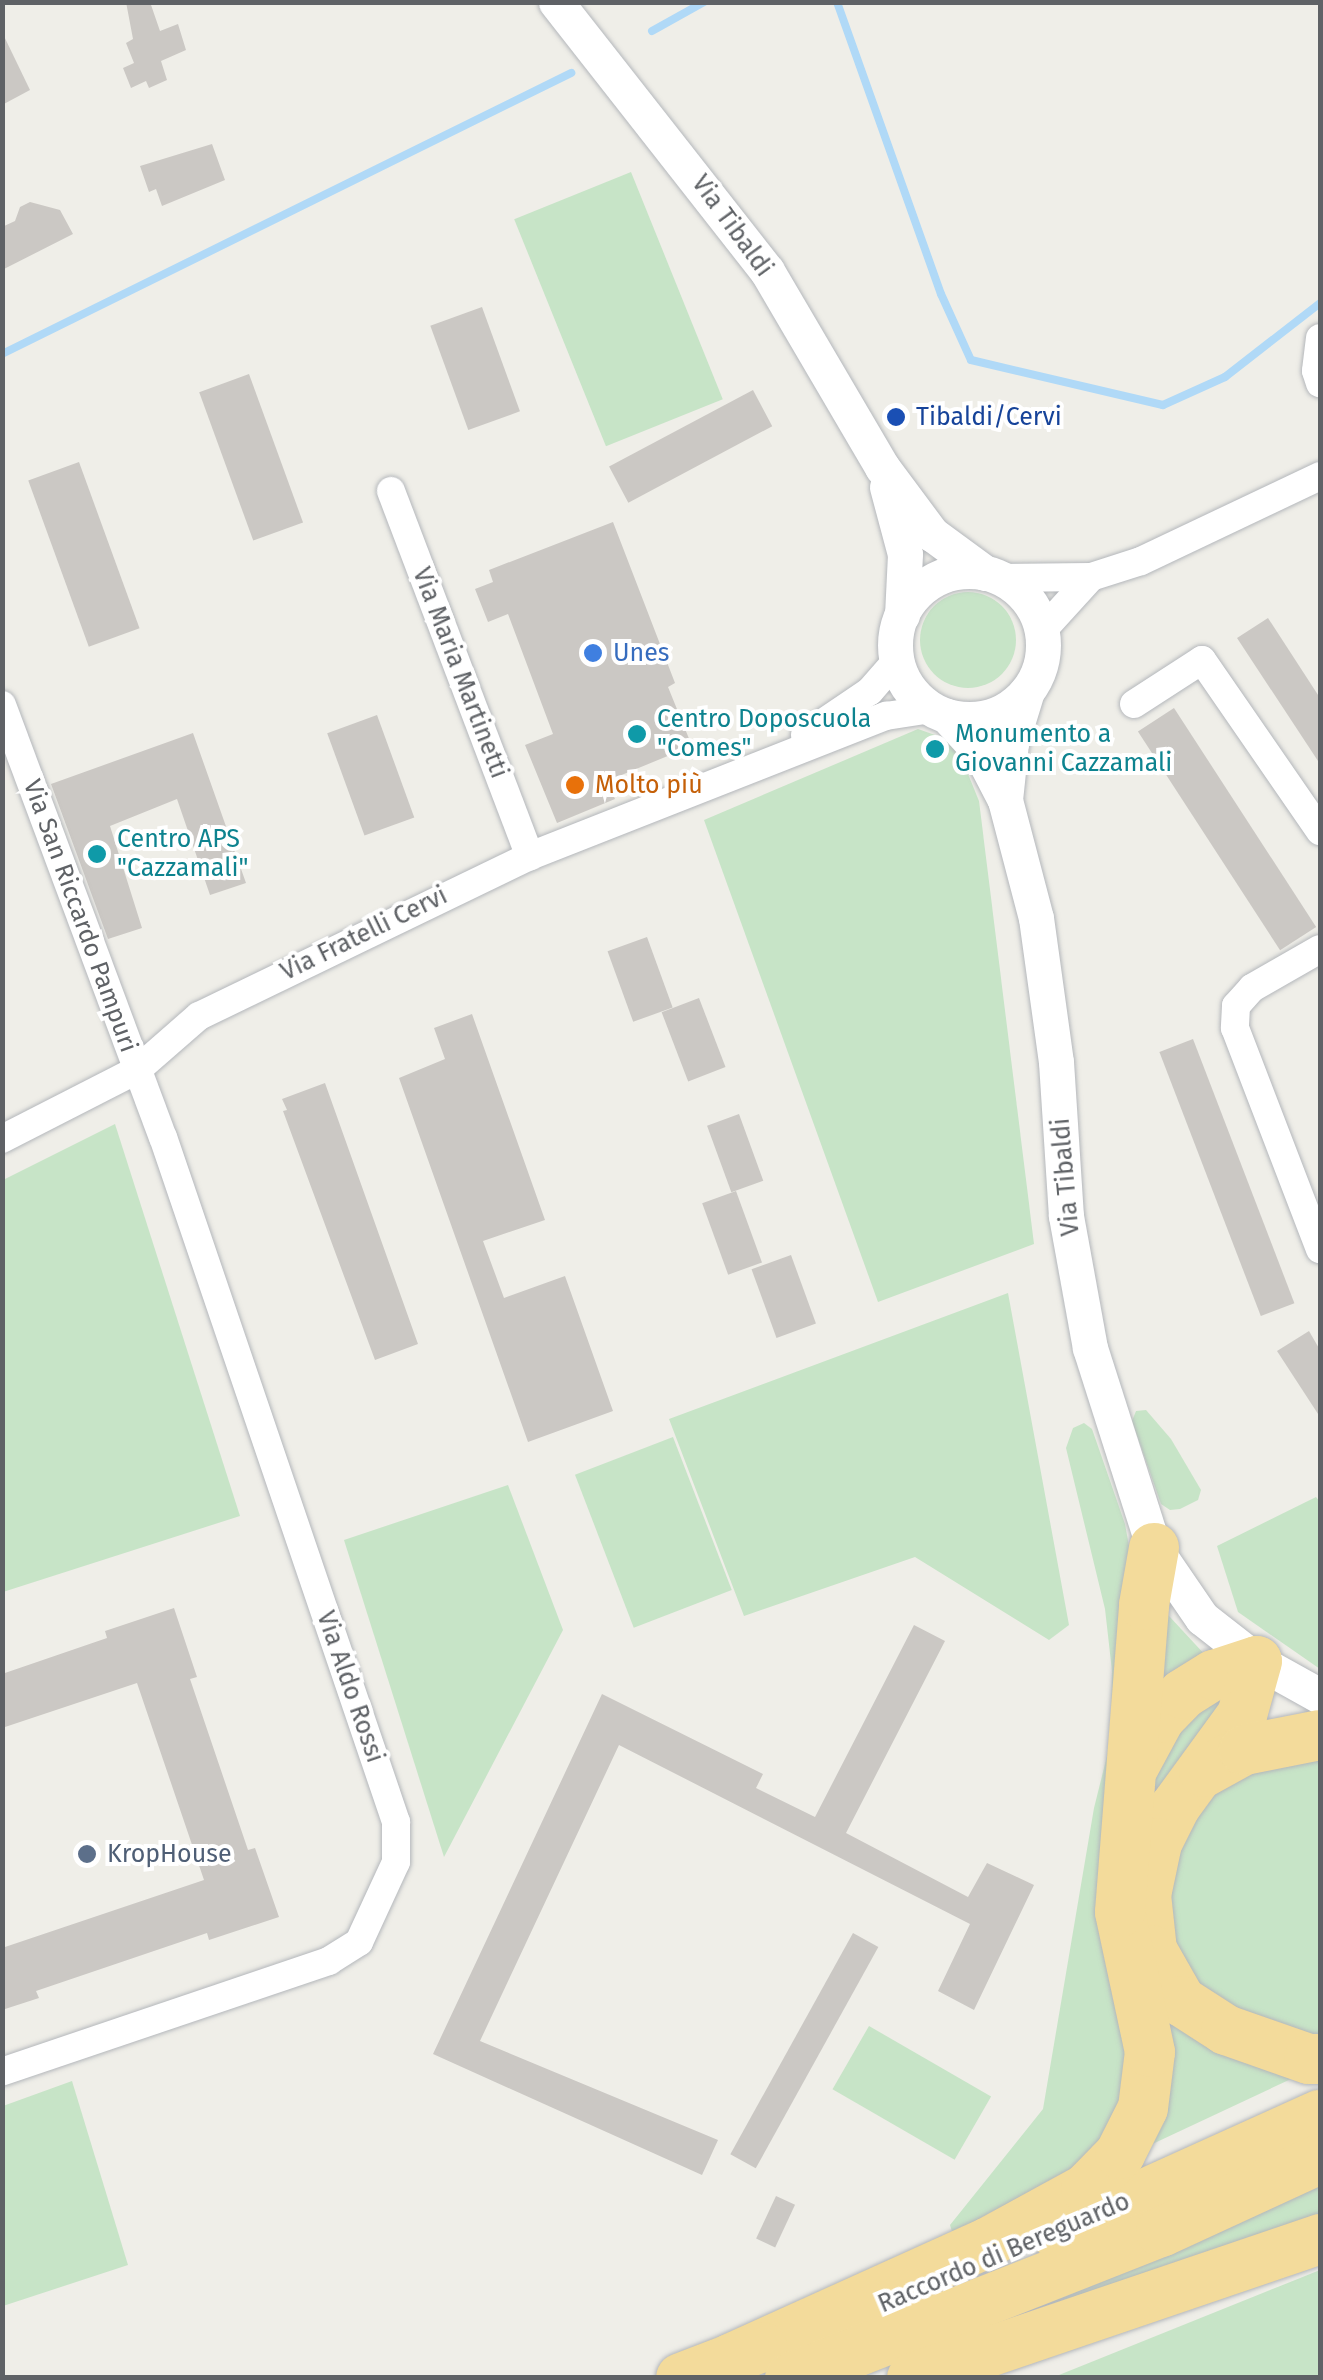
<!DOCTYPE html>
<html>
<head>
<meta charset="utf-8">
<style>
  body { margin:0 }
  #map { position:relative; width:1323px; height:2380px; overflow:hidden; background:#efeee8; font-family:"Fira Sans",sans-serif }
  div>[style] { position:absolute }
  .green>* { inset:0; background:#c7e4c7; transform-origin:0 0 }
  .round { border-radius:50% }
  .stream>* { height:8px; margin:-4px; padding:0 4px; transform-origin:4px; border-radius:4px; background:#b0d9f7 }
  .building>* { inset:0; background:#cbc8c4; transform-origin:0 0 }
  .roads { filter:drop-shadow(0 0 2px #b4b7bb) drop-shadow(0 0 2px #b4b7bb) }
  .minor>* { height:28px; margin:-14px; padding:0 14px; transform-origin:14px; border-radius:14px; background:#fff }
  .tertiary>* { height:35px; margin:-17.5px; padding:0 17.5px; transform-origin:17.5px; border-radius:17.5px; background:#fff }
  .tertiary>.ring { margin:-17.5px; padding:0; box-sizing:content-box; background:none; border:35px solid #fff; border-radius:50% }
  .motorway>* { height:50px; margin:-25px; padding:0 25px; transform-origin:25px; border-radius:25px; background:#f3db9b }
  .dots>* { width:28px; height:28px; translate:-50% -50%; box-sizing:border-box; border:5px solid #fff; border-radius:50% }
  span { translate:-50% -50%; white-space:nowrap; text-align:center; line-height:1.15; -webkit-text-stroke:8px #fff; paint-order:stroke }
  .street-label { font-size:25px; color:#5f6266 }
  .transit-label { font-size:25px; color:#164399 }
  .left { translate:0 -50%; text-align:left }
  .shop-label { font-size:25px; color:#366cbe }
  .culture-label { font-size:25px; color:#0d838f }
  .food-label { font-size:25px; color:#c56008 }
  .service-label { font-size:25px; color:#4e5e75 }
  .frame { position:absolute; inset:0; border:5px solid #5f6266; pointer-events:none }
</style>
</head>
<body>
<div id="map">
  <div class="green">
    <i style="left:631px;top:172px;width:245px;height:126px;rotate:68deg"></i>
    <i class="round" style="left:920px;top:592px;width:96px;height:96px"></i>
    <i style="clip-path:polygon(918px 729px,955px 742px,979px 801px,1034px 1244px,878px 1302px,704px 820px)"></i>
    <i style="clip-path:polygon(115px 1124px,240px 1516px,3px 1592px,3px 1180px)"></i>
    <i style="clip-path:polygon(1008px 1293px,1069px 1625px,1049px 1640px,915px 1557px,744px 1616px,669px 1419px)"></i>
    <i style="clip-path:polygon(1146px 1410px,1171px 1439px,1201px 1490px,1198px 1500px,1180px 1509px,1170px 1510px,1161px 1504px,1132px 1421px,1136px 1411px)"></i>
    <i style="clip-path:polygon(1084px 1423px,1092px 1429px,1125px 1524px,1131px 1557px,1130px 2024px,1124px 2102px,1084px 2164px,953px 2235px,950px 2225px,1043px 2109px,1094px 1808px,1111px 1740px,1112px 1671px,1105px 1609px,1066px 1448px,1073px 1428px)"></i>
    <i style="left:673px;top:1437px;width:164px;height:105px;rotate:69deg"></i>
    <i style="clip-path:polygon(508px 1485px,563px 1630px,444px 1857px,344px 1540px)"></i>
    <i style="clip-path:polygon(1316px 1497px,1320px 1502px,1320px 1669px,1238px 1612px,1217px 1546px)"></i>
    <i style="clip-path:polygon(1157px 1603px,1207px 1657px,1155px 1697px)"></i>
    <i style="clip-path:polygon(1235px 1684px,1153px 1800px,1136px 1791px,1166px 1731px)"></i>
    <i style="clip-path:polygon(1320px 1744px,1320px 2046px,1193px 1989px,1157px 1891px,1204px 1785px)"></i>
    <i style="clip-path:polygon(1157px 2010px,1291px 2079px,1146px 2147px)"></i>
    <i style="left:869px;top:2026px;width:141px;height:73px;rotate:30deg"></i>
    <i style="clip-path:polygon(72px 2081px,128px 2265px,3px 2306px,3px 2106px)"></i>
    <i style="clip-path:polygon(1320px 2176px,1320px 2218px,990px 2333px,986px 2322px)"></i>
    <i style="clip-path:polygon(1320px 2270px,1320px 2377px,1054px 2377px)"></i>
  </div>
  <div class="stream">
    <i style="left:837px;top:2px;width:310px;rotate:70.4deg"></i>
    <i style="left:941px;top:294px;width:72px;rotate:65.6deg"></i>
    <i style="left:971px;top:360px;width:197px;rotate:13.2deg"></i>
    <i style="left:1163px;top:405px;width:68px;rotate:-24.3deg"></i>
    <i style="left:1225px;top:377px;width:120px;rotate:-37.9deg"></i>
    <i style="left:652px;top:31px;width:60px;rotate:-29.1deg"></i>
    <i style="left:2px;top:354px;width:635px;rotate:-26.28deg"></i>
  </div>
  <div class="building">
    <i style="clip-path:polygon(126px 2px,150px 2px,160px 31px,178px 24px,186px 50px,161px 61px,167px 80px,149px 88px,146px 81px,131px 88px,123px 68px,134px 63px,126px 43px,133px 39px)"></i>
    <i style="clip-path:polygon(2px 32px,30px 90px,2px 105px)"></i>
    <i style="clip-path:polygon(212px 144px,225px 180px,162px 206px,156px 189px,149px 192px,140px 166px)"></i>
    <i style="clip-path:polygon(30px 202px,60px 210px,73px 234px,2px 270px,2px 227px,15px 221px,20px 207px)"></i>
    <i style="left:482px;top:307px;width:111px;height:55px;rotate:70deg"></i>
    <i style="left:249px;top:374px;width:158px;height:53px;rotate:70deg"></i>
    <i style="left:753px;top:390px;width:41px;height:163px;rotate:62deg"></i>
    <i style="left:79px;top:462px;width:177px;height:54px;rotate:70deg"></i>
    <i style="clip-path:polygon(613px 522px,675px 683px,668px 687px,692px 746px,607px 781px,615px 799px,557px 823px,525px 745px,553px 734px,508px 614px,488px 622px,475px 589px,493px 582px,489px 570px)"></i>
    <i style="clip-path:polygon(1268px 618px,1320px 698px,1320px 764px,1237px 638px)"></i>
    <i style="left:1174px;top:708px;width:261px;height:43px;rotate:57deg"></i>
    <i style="left:377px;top:715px;width:109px;height:53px;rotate:70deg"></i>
    <i style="clip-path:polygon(193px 733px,246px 883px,210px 895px,177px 799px,110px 826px,142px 928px,108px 939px,51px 784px)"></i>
    <i style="left:647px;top:937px;width:75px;height:42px;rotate:70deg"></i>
    <i style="left:699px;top:998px;width:74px;height:40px;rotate:69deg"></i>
    <i style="clip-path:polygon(472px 1014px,545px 1220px,483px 1241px,504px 1298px,565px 1276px,613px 1411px,528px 1442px,399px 1078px,445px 1059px,434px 1028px)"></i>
    <i style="left:1193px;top:1039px;width:283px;height:36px;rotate:69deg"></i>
    <i style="clip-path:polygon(325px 1083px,418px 1344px,375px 1360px,283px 1111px,287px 1110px,282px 1099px)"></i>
    <i style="left:739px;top:1114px;width:71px;height:34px;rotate:70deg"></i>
    <i style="left:736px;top:1191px;width:76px;height:36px;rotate:70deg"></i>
    <i style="left:791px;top:1255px;width:73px;height:42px;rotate:70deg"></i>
    <i style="clip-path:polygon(1309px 1331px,1320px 1350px,1320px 1417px,1277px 1351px)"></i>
    <i style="clip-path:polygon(174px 1608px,197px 1677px,190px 1679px,248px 1850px,255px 1848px,279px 1917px,209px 1940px,207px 1933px,36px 1991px,39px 1998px,2px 2010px,2px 1948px,204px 1880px,137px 1683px,2px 1728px,2px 1674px,107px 1638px,105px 1631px)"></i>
    <i style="clip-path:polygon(914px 1625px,945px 1641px,846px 1833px,968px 1897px,987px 1863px,1034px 1885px,974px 2010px,938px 1991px,970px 1924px,619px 1745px,480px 2041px,718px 2140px,702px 2175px,433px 2054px,602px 1694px,763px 1774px,756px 1788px,815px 1817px)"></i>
    <i style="left:853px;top:1933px;width:29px;height:253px;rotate:29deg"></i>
    <i style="left:776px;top:2196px;width:21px;height:47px;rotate:25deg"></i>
  </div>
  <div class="roads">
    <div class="minor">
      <i style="left:1320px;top:338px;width:33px;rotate:97deg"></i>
      <i style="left:1316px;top:371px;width:13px;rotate:72deg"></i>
      <i style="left:391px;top:491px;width:391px;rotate:69.2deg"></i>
      <i style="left:1000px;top:578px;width:91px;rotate:-0.6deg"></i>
      <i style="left:1041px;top:632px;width:74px;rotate:-47.7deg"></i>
      <i style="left:1091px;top:577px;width:52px;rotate:-17.7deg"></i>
      <i style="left:1141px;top:561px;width:198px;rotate:-25.4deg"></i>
      <i style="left:1134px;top:704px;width:81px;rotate:-32.9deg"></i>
      <i style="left:1202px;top:660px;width:208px;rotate:55.4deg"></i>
      <i style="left:2px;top:705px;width:461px;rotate:69.6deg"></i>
      <i style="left:163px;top:1137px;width:724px;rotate:71.21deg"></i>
      <i style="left:396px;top:1822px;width:40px;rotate:90deg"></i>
      <i style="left:396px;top:1862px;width:88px;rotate:114.8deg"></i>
      <i style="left:359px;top:1942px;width:36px;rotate:148deg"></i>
      <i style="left:329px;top:1961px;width:345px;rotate:161.3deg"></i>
      <i style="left:805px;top:735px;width:78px;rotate:-34.1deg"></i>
      <i style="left:870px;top:691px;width:40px;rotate:-49deg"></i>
      <i style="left:1320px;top:949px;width:78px;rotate:150.2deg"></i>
      <i style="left:1252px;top:988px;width:24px;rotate:132deg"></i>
      <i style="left:1236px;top:1006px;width:22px;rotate:93deg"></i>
      <i style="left:1235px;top:1028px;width:237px;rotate:69deg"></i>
      <i style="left:2px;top:1139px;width:152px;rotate:-27.1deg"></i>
      <i style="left:137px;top:1070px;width:82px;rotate:-41.1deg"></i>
      <i style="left:199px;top:1016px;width:368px;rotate:-25.8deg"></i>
      <i style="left:530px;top:856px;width:383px;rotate:-21.5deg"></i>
      <i style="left:886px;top:716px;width:46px;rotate:-8.8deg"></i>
    </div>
    <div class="tertiary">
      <i style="left:556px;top:2px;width:342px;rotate:51.9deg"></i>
      <i style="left:767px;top:271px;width:227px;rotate:59.6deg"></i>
      <i style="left:882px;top:467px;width:84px;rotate:53.3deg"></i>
      <i style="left:932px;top:534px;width:66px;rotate:36.3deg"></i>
      <i style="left:887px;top:487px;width:69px;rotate:75deg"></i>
      <i style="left:905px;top:554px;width:61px;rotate:92.8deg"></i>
      <i class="ring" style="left:895px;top:571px;width:113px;height:113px"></i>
      <i style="left:947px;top:716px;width:49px;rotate:47.5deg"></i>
      <i style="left:980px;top:752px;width:54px;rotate:62.5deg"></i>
      <i style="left:1005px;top:800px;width:122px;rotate:75.3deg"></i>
      <i style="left:1036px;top:918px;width:145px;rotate:82.1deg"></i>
      <i style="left:1056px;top:1062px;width:154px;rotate:86.3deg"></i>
      <i style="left:1066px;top:1216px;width:134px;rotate:79.7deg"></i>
      <i style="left:1090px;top:1348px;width:210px;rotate:72.3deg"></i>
      <i style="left:1154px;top:1548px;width:85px;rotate:55.6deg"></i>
      <i style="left:1202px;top:1618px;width:70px;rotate:38deg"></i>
      <i style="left:1257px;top:1661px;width:72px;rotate:29.1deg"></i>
      <i style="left:1005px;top:800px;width:57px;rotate:-84deg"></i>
      <i style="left:1011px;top:743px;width:54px;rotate:-72.9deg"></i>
    </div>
    <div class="motorway">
      <i style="left:1134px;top:1766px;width:55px;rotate:-61.6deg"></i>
      <i style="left:1160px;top:1718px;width:33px;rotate:-46deg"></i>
      <i style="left:1183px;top:1694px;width:36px;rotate:-32deg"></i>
      <i style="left:1214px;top:1675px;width:45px;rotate:-18deg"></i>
      <i style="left:1257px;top:1661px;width:56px;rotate:105.5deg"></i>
      <i style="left:1242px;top:1715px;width:114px;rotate:126.1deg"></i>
      <i style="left:1175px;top:1807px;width:40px;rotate:116.6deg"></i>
      <i style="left:1157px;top:1843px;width:53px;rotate:101.9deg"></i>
      <i style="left:1146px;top:1895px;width:55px;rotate:83.8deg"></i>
      <i style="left:1152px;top:1950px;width:59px;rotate:60.4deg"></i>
      <i style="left:1181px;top:2001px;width:54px;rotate:32.8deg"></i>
      <i style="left:1226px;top:2030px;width:88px;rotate:19.3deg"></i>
      <i style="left:1309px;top:2059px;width:11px"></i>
      <i style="left:1204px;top:1772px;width:46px;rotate:-28.8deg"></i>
      <i style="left:1244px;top:1750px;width:77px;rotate:-11.2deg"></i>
      <i style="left:1056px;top:2234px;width:290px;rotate:-24.3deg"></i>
      <i style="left:730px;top:2359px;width:284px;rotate:-24.3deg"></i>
      <i style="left:989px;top:2242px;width:111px;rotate:-28.7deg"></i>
      <i style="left:1086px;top:2189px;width:49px;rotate:-45.8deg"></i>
      <i style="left:1120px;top:2154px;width:51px;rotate:-63.4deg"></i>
      <i style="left:1143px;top:2108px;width:56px;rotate:-82.9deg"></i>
      <i style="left:1150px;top:2052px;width:143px;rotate:-102.1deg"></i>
      <i style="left:1120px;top:1912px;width:308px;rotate:-85.5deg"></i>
      <i style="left:1144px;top:1605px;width:58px;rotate:-80deg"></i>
      <i style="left:681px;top:2378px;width:87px;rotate:-20.9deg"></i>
      <i style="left:790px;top:2378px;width:399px;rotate:-21.5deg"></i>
      <i style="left:1161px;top:2232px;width:175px;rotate:-24.7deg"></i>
      <i style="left:912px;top:2378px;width:431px;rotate:-18.8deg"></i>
    </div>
  </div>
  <div class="dots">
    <i style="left:896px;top:417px;background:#1a4fb4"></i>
    <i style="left:593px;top:653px;background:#3f7fe0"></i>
    <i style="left:637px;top:734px;background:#0f9aa8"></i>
    <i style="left:935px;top:749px;background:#0f9aa8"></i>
    <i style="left:575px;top:785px;background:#e8710a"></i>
    <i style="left:97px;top:854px;background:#0f9aa8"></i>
    <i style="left:87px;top:1854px;background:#5c6f8a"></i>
  </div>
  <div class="street-label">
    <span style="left:732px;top:226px;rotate:54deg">Via Tibaldi</span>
    <span style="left:460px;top:673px;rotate:69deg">Via Maria Martinetti</span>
    <span style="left:80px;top:916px;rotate:70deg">Via San Riccardo Pampuri</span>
    <span style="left:364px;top:934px;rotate:-26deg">Via Fratelli Cervi</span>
    <span style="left:1066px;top:1177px;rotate:-95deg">Via Tibaldi</span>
    <span style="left:350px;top:1687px;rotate:71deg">Via Aldo Rossi</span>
    <span style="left:1004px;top:2253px;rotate:-23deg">Raccordo di Bereguardo</span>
  </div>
  <div class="transit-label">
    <span class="left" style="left:916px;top:417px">Tibaldi/Cervi</span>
  </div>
  <div class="shop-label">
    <span class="left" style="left:613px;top:653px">Unes</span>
  </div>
  <div class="culture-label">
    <span class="left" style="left:657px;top:734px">Centro Doposcuola<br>"Comes"</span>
    <span class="left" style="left:955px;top:749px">Monumento a<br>Giovanni Cazzamali</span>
    <span class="left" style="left:117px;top:854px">Centro APS<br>"Cazzamali"</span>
  </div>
  <div class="food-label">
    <span class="left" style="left:595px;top:785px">Molto più</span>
  </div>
  <div class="service-label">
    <span class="left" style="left:107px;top:1854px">KropHouse</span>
  </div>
  <div class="frame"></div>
</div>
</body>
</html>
